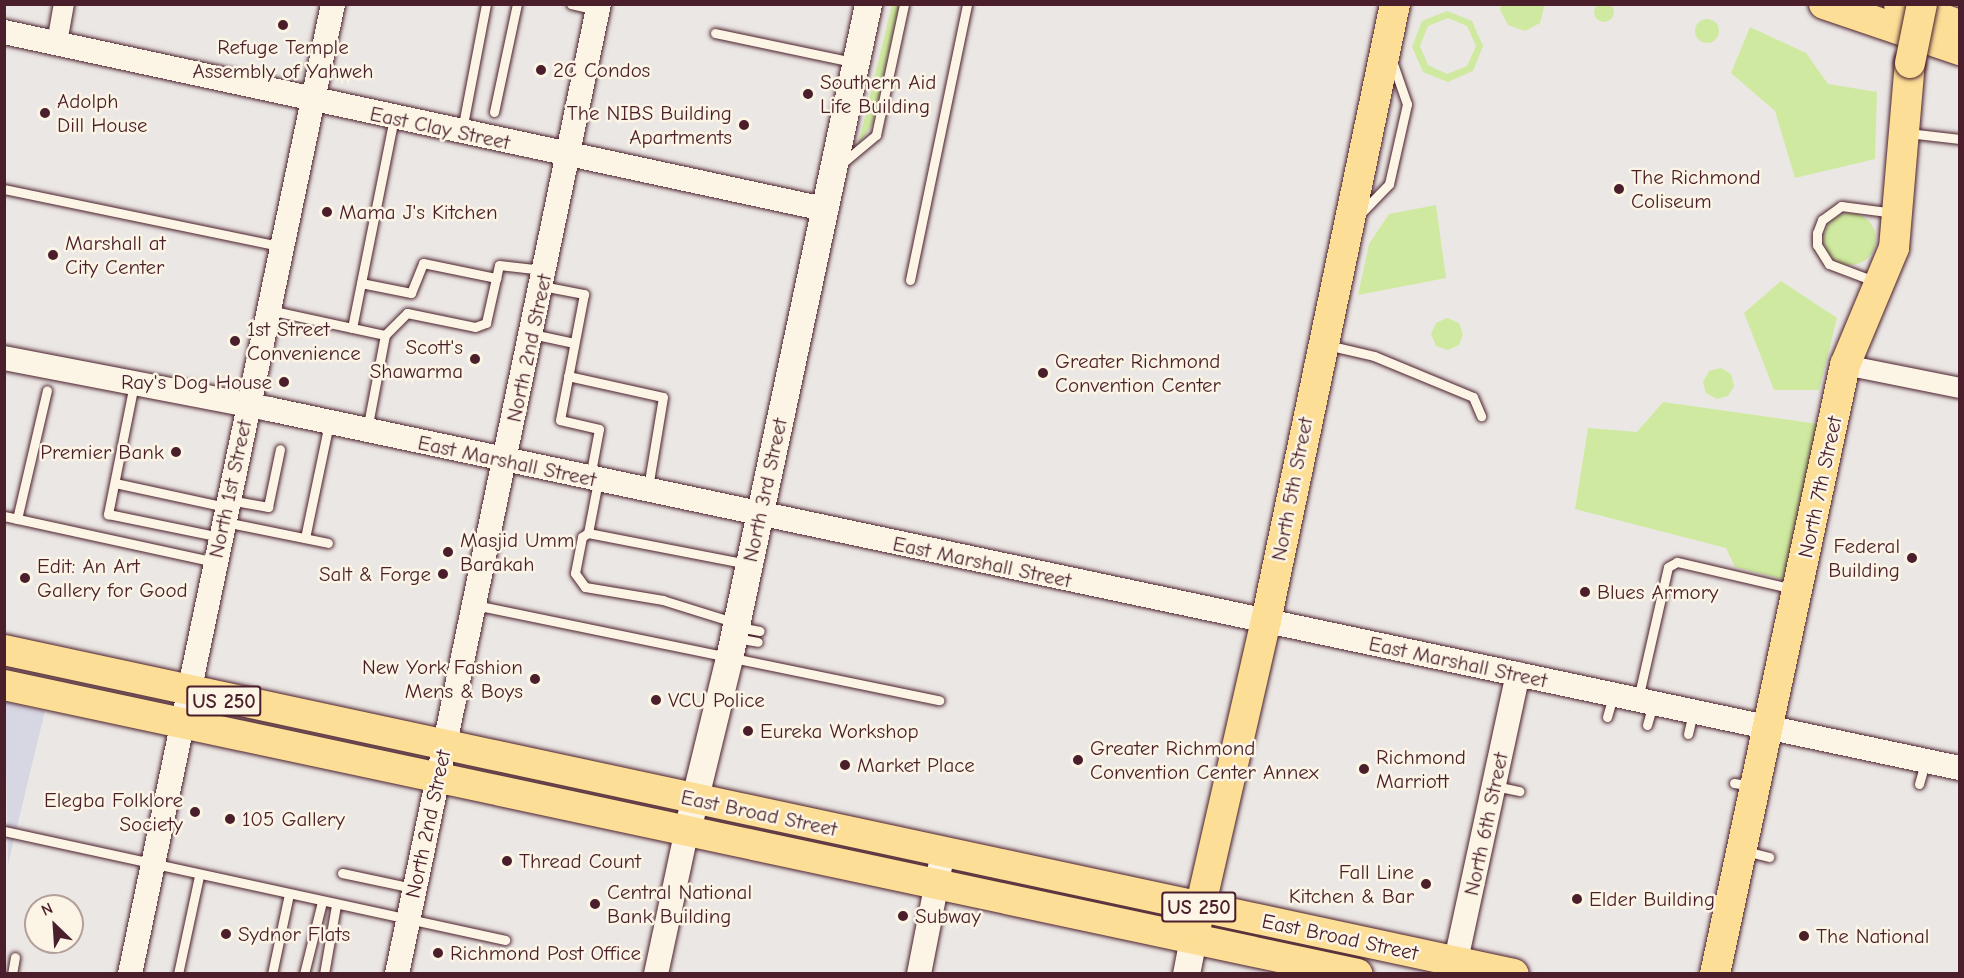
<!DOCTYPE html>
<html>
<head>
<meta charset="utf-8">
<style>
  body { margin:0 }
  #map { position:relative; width:1964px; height:978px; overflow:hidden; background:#ebe7e4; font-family:"Comic Neue",sans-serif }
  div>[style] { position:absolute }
  .built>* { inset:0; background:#d7d6e3 }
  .green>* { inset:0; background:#cfeaa0 }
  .round { border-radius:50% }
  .roads { filter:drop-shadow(0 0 2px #4a1f2b) drop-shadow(0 0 2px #4a1f2b) }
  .service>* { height:9px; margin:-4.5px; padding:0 4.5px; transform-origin:4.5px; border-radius:4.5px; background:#fcf5e5 }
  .minor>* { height:20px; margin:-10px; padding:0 10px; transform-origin:10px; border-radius:10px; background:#fcf5e5 }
  .tertiary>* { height:24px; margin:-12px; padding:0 12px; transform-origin:12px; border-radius:12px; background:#fcf5e5 }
  .secondary>* { height:27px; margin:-13.5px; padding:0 13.5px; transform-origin:13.5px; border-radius:13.5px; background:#fcf5e5 }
  .primary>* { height:30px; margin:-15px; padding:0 15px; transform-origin:15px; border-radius:15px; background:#fcde96 }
  .bridges { filter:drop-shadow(0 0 2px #4a1f2b) drop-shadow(0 0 2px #4a1f2b) }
  .primary-bridge>* { height:30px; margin:-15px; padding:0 15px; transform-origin:15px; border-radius:15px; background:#fcde96 }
  .dots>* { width:16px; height:16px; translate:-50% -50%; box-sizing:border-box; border:3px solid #fcf5e5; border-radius:50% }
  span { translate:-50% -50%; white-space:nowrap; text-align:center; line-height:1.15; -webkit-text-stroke:5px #fcf5e5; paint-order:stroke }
  .shield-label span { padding:2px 4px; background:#fcf5e5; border:2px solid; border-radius:4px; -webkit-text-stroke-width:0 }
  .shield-label { font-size:20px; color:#4a1f2b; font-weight:700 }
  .poi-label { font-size:21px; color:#4a1f2b }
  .left { translate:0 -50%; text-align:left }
  .right { translate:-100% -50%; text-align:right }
  .street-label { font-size:21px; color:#4a1f2b }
  .frame { position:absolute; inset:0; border:6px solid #4a1f2b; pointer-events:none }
  .north { position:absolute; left:24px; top:894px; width:60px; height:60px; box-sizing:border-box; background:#fcf5e5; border:2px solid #b59f9b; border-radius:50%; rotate:335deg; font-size:16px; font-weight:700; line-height:24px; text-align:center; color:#4a1f2b }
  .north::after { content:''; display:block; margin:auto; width:21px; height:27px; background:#4a1f2b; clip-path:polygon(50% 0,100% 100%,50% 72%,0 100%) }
</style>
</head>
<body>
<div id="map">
  <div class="built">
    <i style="clip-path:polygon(5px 702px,44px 711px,44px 715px,8px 864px)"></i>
  </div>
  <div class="green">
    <i class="round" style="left:1594px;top:2px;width:20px;height:20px"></i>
    <i style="clip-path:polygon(1545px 4px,1540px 23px,1525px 31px,1508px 25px,1500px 10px,1501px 5px)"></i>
    <i style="clip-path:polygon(892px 5px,899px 5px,873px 123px,858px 145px)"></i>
    <i style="clip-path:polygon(evenodd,1447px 11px,1472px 21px,1483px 46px,1473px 71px,1448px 82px,1423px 72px,1412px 47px,1422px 21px,1447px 11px,1448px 18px,1467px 26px,1476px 46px,1467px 66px,1447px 74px,1428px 65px,1420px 46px,1428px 26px,1448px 18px)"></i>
    <i class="round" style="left:1695px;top:19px;width:24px;height:24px"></i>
    <i style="clip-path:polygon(1750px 27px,1806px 53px,1828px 84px,1877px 92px,1875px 159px,1795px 178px,1775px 111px,1731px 73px)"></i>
    <i style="clip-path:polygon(1436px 205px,1446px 278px,1358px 295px,1369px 244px,1389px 214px)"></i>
    <i class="round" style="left:1824px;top:213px;width:52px;height:52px"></i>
    <i style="clip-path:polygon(1781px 281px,1837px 318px,1819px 390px,1774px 390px,1744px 313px)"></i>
    <i style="clip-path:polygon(1447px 318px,1459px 323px,1463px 334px,1459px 345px,1448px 350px,1436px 346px,1431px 334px,1436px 323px)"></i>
    <i style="clip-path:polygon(1721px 368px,1731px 374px,1734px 386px,1728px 396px,1717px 399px,1706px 393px,1703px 382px,1709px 371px)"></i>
    <i style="clip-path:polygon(1663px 402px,1818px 424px,1786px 580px,1735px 567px,1726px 548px,1575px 509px,1588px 428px,1637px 432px)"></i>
  </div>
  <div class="roads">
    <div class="service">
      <i style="left:571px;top:4px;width:28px;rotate:13deg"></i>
      <i style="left:715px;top:33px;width:141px;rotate:11.9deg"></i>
      <i style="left:494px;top:112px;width:110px;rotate:-78deg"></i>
      <i style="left:462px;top:130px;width:128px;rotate:-79.2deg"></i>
      <i style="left:1908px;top:133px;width:52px;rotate:6.6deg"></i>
      <i style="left:840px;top:165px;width:47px;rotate:-39.8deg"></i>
      <i style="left:876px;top:135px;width:134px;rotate:-77.9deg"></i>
      <i style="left:4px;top:189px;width:282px;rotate:11.7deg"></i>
      <i style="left:1360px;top:214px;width:42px;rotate:-46deg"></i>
      <i style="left:1389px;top:184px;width:82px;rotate:-77.3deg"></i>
      <i style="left:1407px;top:104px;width:46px;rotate:-109.2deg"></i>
      <i style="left:910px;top:280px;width:282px;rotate:-78.3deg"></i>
      <i style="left:1874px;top:281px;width:48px;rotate:-159.3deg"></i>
      <i style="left:1829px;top:264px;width:22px;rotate:-122deg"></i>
      <i style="left:1817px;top:245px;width:12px;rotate:-90deg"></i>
      <i style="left:1817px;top:233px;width:14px;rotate:-69deg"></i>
      <i style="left:1822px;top:220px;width:24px;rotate:-36deg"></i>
      <i style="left:1841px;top:206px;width:54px;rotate:7.4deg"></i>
      <i style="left:361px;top:283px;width:51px;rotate:11.3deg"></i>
      <i style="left:411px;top:293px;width:32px;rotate:-68deg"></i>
      <i style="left:423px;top:263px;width:75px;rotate:11.6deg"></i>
      <i style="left:542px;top:286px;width:43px;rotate:10.8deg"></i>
      <i style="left:584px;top:294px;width:128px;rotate:100.8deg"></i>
      <i style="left:560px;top:420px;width:40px;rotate:13deg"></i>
      <i style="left:599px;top:429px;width:49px;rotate:100.6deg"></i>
      <i style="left:269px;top:310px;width:119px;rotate:12.2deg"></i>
      <i style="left:352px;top:328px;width:214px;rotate:-78.7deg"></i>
      <i style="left:532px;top:334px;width:43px;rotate:12.1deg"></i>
      <i style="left:1327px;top:345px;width:48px;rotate:13.2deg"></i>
      <i style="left:1374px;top:356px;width:107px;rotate:22.5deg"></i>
      <i style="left:1473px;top:397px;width:21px;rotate:67deg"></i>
      <i style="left:568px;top:376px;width:97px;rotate:12.5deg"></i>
      <i style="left:663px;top:397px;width:92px;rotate:99.4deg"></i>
      <i style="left:134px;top:384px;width:133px;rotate:101.3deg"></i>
      <i style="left:108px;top:514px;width:114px;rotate:11.6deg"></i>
      <i style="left:367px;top:430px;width:97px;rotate:-79.3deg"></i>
      <i style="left:385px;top:335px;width:31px;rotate:-45deg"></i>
      <i style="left:407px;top:313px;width:69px;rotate:11.6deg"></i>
      <i style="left:475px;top:327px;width:12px;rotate:-20deg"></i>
      <i style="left:486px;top:323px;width:59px;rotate:-77.4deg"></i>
      <i style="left:499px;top:265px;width:44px;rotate:6.5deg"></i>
      <i style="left:115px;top:483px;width:114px;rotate:12.2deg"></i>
      <i style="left:229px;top:500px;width:40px;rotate:10deg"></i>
      <i style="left:268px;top:507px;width:59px;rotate:-78.3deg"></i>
      <i style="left:4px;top:516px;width:216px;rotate:12.3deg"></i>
      <i style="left:17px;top:519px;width:132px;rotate:-76.9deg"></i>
      <i style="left:225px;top:522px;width:105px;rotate:11.5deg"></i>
      <i style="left:588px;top:533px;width:53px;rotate:-79.1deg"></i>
      <i style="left:305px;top:538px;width:117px;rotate:-78.2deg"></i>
      <i style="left:475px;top:605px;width:474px;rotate:11.6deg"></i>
      <i style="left:733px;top:622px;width:73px;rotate:-162.6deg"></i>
      <i style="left:663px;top:600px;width:79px;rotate:-170.5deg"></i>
      <i style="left:585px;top:587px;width:17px;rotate:-126deg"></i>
      <i style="left:575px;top:573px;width:37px;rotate:-79deg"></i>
      <i style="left:582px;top:537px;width:7px;rotate:-34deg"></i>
      <i style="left:588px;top:533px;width:162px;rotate:11deg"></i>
      <i style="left:739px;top:627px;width:21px;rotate:11deg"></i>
      <i style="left:736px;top:638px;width:22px;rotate:10deg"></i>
      <i style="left:1638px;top:699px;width:135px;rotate:-77.2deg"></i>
      <i style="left:1668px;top:567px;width:10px;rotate:-29deg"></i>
      <i style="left:1677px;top:562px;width:119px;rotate:13.1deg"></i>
      <i style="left:1607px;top:717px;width:22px;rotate:-74deg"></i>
      <i style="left:1647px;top:725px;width:22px;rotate:-74deg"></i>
      <i style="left:1688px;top:734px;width:22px;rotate:-77deg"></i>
      <i style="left:1734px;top:783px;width:18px;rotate:9deg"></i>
      <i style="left:1919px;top:784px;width:22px;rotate:-74deg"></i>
      <i style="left:1495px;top:786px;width:25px;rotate:12deg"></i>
      <i style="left:4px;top:831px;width:513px;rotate:12.27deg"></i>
      <i style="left:1745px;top:851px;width:25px;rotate:14deg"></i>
      <i style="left:342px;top:873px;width:73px;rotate:11.9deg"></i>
      <i style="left:12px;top:974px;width:17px;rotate:-80deg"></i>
      <i style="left:178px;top:974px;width:100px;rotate:-77.9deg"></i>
      <i style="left:272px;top:974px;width:82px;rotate:-78deg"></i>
      <i style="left:304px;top:974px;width:74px;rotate:-76deg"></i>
      <i style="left:324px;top:974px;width:70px;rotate:-80.1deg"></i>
    </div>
    <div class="minor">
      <i style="left:57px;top:43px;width:40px;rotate:-80deg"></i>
      <i style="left:1845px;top:365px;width:117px;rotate:11.3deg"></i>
    </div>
    <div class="tertiary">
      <i style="left:4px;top:32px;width:839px;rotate:12.18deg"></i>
      <i style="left:4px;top:358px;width:270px;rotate:10.9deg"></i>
      <i style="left:269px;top:409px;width:1729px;rotate:11.99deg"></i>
      <i style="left:130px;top:974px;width:991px;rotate:-78.18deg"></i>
      <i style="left:397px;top:974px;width:991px;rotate:-78.24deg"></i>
      <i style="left:656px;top:974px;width:147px;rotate:-77.9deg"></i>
      <i style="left:919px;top:974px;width:124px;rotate:-78.9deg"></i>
      <i style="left:1453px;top:974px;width:307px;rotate:-77.8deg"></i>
    </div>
    <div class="secondary">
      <i style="left:687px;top:830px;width:177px;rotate:-76.3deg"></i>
      <i style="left:729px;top:658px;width:669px;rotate:-78deg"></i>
      <i style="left:1186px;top:974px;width:38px;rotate:-79deg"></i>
    </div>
    <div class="primary">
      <i style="left:1824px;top:4px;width:144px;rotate:18.7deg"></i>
      <i style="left:1899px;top:4px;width:65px;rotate:19deg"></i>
      <i style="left:4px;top:650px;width:1544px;rotate:12.11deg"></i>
      <i style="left:4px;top:685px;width:1384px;rotate:12.05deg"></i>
      <i style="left:1196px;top:926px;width:313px;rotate:-77.1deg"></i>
      <i style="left:1266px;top:621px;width:630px;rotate:-78.19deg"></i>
      <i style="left:1715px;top:974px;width:623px;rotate:-77.95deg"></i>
      <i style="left:1845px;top:365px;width:127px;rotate:-67.3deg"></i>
      <i style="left:1894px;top:248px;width:186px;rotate:-85.1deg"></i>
    </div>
  </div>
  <div class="bridges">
    <div class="primary-bridge">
      <i style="left:1910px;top:63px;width:60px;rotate:-78.5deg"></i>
    </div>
  </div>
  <div class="dots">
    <i style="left:283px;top:25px;background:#4a1f2b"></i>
    <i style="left:541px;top:70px;background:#4a1f2b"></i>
    <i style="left:808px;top:94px;background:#4a1f2b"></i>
    <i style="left:45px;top:113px;background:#4a1f2b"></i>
    <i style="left:744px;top:125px;background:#4a1f2b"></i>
    <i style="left:1619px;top:189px;background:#4a1f2b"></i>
    <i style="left:327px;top:212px;background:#4a1f2b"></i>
    <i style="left:53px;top:255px;background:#4a1f2b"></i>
    <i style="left:235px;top:341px;background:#4a1f2b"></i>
    <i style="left:475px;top:359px;background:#4a1f2b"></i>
    <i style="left:1043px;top:373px;background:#4a1f2b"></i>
    <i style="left:284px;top:382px;background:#4a1f2b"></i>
    <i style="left:176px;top:452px;background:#4a1f2b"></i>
    <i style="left:448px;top:552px;background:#4a1f2b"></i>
    <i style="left:1912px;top:558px;background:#4a1f2b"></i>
    <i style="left:443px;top:574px;background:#4a1f2b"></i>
    <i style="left:25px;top:578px;background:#4a1f2b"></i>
    <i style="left:1585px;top:592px;background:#4a1f2b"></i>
    <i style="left:535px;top:679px;background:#4a1f2b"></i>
    <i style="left:656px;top:700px;background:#4a1f2b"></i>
    <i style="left:748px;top:731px;background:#4a1f2b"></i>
    <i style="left:1078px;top:760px;background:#4a1f2b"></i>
    <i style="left:845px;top:765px;background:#4a1f2b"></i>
    <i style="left:1364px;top:769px;background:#4a1f2b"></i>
    <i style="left:195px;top:812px;background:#4a1f2b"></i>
    <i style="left:230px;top:819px;background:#4a1f2b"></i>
    <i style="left:507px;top:861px;background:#4a1f2b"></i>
    <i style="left:1426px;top:884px;background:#4a1f2b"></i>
    <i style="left:1577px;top:899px;background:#4a1f2b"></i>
    <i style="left:595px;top:904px;background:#4a1f2b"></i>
    <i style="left:903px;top:916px;background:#4a1f2b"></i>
    <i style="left:226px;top:934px;background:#4a1f2b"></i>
    <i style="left:1804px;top:936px;background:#4a1f2b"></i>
    <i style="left:438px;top:953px;background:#4a1f2b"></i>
  </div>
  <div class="shield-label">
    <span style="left:224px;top:701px">US 250</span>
    <span style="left:1199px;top:907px">US 250</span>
  </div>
  <div class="poi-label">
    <span style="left:283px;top:59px">Refuge Temple<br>Assembly of Yahweh</span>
    <span class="left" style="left:553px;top:70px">2C Condos</span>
    <span class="left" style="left:820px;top:94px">Southern Aid<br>Life Building</span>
    <span class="left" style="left:57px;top:113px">Adolph<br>Dill House</span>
    <span class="right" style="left:732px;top:125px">The NIBS Building<br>Apartments</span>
    <span class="left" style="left:1631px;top:189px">The Richmond<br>Coliseum</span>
    <span class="left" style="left:339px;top:212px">Mama J's Kitchen</span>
    <span class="left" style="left:65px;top:255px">Marshall at<br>City Center</span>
    <span class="left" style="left:247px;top:341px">1st Street<br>Convenience</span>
    <span class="right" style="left:463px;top:359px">Scott's<br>Shawarma</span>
    <span class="left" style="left:1055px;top:373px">Greater Richmond<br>Convention Center</span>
    <span class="right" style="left:272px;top:382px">Ray's Dog House</span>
    <span class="right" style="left:164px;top:452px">Premier Bank</span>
    <span class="left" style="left:460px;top:552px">Masjid Umm<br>Barakah</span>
    <span class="right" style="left:1900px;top:558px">Federal<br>Building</span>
    <span class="left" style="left:37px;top:578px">Edit: An Art<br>Gallery for Good</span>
    <span class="right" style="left:431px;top:574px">Salt &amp; Forge</span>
    <span class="left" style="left:1597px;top:592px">Blues Armory</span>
    <span class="right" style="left:523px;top:679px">New York Fashion<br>Mens &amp; Boys</span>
    <span class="left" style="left:668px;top:700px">VCU Police</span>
    <span class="left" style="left:760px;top:731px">Eureka Workshop</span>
    <span class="left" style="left:1090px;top:760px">Greater Richmond<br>Convention Center Annex</span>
    <span class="left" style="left:1376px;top:769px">Richmond<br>Marriott</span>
    <span class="left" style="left:857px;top:765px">Market Place</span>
    <span class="right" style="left:183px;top:812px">Elegba Folklore<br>Society</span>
    <span class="left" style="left:242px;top:819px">105 Gallery</span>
    <span class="left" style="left:519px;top:861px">Thread Count</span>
    <span class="right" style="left:1414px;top:884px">Fall Line<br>Kitchen &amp; Bar</span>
    <span class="left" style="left:607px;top:904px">Central National<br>Bank Building</span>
    <span class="left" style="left:1589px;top:899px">Elder Building</span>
    <span class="left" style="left:915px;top:916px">Subway</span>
    <span class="left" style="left:238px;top:934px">Sydnor Flats</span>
    <span class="left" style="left:1816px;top:936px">The National</span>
    <span class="left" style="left:450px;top:953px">Richmond Post Office</span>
  </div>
  <div class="street-label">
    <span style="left:440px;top:128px;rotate:12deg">East Clay Street</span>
    <span style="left:529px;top:348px;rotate:-78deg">North 2nd Street</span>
    <span style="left:507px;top:461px;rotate:12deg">East Marshall Street</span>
    <span style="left:1820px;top:487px;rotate:-78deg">North 7th Street</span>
    <span style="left:230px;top:489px;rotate:-78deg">North 1st Street</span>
    <span style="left:1292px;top:489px;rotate:-79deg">North 5th Street</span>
    <span style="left:765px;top:490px;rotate:-78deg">North 3rd Street</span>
    <span style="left:982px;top:562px;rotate:12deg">East Marshall Street</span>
    <span style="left:1458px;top:662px;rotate:12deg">East Marshall Street</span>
    <span style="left:759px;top:813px;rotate:12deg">East Broad Street</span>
    <span style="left:428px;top:824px;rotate:-78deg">North 2nd Street</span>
    <span style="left:1486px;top:824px;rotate:-78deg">North 6th Street</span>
    <span style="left:1340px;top:937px;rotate:12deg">East Broad Street</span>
  </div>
  <div class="frame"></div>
  <div class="north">N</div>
</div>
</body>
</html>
